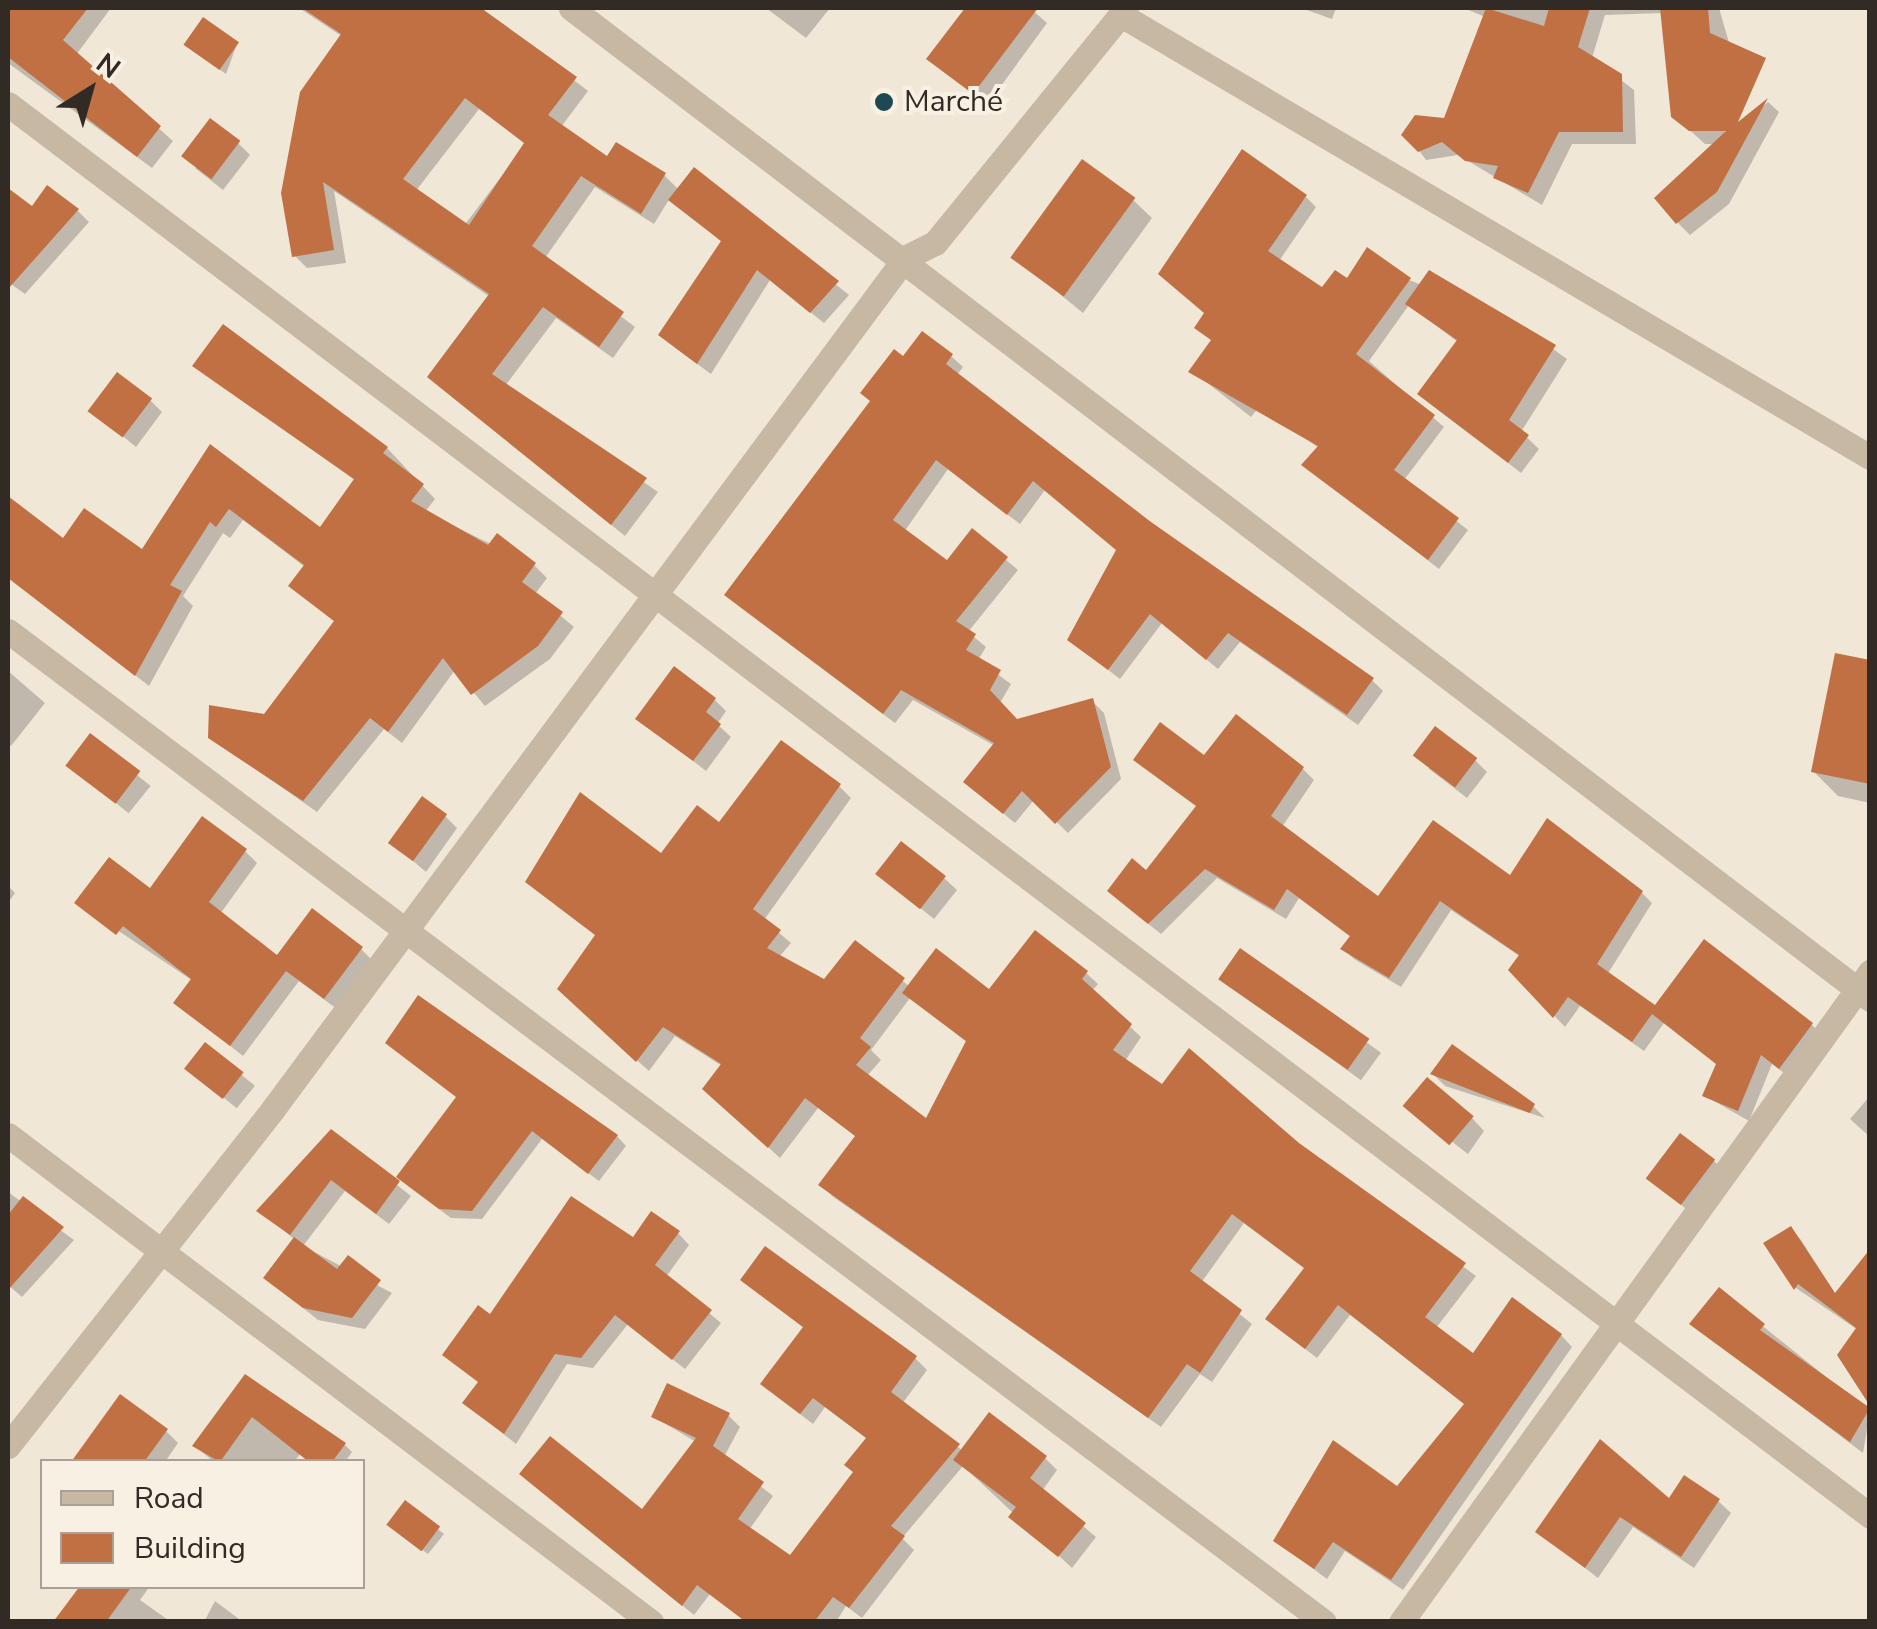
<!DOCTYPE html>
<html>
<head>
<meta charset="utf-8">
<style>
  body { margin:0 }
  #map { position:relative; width:1877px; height:1629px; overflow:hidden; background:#f0e7d7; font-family:"Nunito Sans",sans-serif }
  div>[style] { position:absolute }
  .shadow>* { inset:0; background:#0003; transform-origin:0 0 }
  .building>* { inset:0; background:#c17043; transform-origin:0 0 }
  .minor>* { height:25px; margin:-12.5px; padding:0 12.5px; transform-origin:12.5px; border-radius:12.5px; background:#c7b8a4 }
  .dots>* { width:28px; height:28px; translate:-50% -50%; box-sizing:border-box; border:5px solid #f8f0e3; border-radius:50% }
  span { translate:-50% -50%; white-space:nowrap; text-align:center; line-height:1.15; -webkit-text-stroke:8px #f8f0e3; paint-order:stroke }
  .poi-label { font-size:30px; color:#322b25 }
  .left { translate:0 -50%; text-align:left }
  .frame { position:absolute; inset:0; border:10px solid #322b25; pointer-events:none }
  .legend { position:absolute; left:40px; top:1459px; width:325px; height:130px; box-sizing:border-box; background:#f8f0e3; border:2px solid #a9a197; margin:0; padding:12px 18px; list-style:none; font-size:30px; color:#322b25 }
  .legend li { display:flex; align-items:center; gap:20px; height:50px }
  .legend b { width:50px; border:2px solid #a9a197 }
  .north { position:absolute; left:40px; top:40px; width:100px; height:100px; -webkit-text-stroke:8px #f8f0e3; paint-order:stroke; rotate:37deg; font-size:28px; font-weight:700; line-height:40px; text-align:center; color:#322b25 }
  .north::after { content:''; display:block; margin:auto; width:35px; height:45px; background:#322b25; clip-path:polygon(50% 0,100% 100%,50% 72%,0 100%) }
</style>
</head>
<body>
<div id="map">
  <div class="shadow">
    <i style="clip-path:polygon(8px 8px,111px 8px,76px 55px,173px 141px,152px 168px,8px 63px)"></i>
    <i style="clip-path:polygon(evenodd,299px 8px,481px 8px,588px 91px,561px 127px,608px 160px,664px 175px,679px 190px,694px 171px,849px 295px,824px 323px,770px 280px,711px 374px,674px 347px,723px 243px,670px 198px,654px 224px,595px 187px,545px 258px,635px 327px,613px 358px,556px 318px,505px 386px,658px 492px,625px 536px,443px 389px,490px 297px,334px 191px,346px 263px,307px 268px,294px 255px,343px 37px,299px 8px,479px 109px,526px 144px,463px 227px,415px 192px,479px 109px)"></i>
    <i style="clip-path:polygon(766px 8px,830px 8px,806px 38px)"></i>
    <i style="clip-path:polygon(968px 8px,1030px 8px,1047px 23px,987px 105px,930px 59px)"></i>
    <i style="clip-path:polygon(1301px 8px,1336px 8px,1332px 19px)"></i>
    <i style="clip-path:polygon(1464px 8px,1719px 8px,1732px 53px,1724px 141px,1768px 102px,1779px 112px,1729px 204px,1690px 235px,1678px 223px,1720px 144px,1705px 144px,1674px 116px,1663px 13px,1605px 15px,1592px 58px,1634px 90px,1636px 144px,1572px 144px,1542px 205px,1458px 155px,1426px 160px,1404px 130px,1416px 118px,1446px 121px,1485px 17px)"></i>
    <i style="clip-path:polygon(237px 44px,226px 74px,192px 50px)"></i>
    <i style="clip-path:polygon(238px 143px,250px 155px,223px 190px,195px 168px)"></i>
    <i style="clip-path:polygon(8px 191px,33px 209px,77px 210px,89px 222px,25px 294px,8px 282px)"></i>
    <i style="clip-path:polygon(1306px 197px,1316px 207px,1279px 261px,1323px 291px,1409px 280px,1514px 321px,1567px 359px,1521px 432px,1539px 449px,1521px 473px,1420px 394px,1459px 343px,1409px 305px,1369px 361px,1444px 427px,1404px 480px,1468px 530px,1439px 569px,1305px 465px,1319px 448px,1259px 407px,1251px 417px,1192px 371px,1213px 342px,1198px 328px)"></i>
    <i style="clip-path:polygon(1133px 200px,1152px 218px,1083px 313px,1014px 257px)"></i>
    <i style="clip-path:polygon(951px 356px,963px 367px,957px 375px,1149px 524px,1372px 680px,1383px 691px,1358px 725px,1240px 642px,1218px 669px,1162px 623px,1120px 679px,1070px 640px,1118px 551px,1045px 490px,1020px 524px,948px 469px,904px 532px,947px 563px,973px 532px,1018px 570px,968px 632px,986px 647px,978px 660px,1011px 684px,1000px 703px,1017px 721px,1092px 701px,1104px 713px,1121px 779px,1068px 833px,1034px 800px,1015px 823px,978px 793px,995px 746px,913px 700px,895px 723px,739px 606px,904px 360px)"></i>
    <i style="clip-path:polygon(195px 366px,387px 448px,435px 499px,425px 512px,534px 565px,547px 578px,535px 594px,574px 627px,550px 659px,485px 706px,455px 670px,402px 743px,384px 729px,317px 812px,210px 737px,265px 717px,336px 623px,291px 586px,305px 567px,243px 520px,230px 538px,223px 533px,183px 596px,193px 606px,149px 686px,8px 576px,15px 506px,63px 542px,142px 553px,211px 448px,321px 531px,356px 481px)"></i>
    <i style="clip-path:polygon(150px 400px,162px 412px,136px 447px,91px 410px)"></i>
    <i style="clip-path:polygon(1870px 663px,1870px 803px,1838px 796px,1813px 771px)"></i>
    <i style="clip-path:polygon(8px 671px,45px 703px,11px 746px,8px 743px)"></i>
    <i style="clip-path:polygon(715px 700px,726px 711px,717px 724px,731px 737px,706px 771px,638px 718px)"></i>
    <i style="left:90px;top:737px;width:78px;height:35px;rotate:39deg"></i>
    <i style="clip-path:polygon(1205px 758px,1303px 769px,1314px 780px,1282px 827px,1378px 900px,1510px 879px,1641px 892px,1652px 903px,1607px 975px,1655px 1008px,1812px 1025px,1823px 1036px,1791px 1078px,1772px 1064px,1749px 1121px,1705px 1096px,1718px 1065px,1664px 1023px,1644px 1051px,1580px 1006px,1565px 1027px,1511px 970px,1521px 957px,1451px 910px,1401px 987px,1354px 959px,1343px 949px,1352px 938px,1299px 898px,1286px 919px,1217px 878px,1161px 934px,1121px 902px,1198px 808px)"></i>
    <i style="clip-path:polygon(1475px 760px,1487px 772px,1467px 798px,1428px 768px)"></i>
    <i style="clip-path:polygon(evenodd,839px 786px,851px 798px,764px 920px,791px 943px,779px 957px,825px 982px,856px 943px,910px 987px,990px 992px,1086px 973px,1098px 984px,1092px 991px,1141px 1037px,1125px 1061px,1163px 1087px,1298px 1145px,1476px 1276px,1436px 1328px,1473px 1357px,1561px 1335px,1572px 1347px,1403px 1590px,1345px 1551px,1327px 1579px,1276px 1541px,1398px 1490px,1466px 1405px,1350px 1315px,1317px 1358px,1280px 1330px,1268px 1319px,1306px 1269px,1244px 1223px,1201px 1283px,1252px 1324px,1212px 1382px,1200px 1374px,1161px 1427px,832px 1196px,821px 1184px,857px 1137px,818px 1108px,780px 1158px,717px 1100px,722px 1066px,675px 1036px,649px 1071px,571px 1001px,662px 857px,720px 825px,839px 786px,910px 998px,968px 1043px,927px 1121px,867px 1076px,881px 1060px,871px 1050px,910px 998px)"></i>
    <i style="clip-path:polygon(445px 816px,457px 828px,426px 872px,391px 842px)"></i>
    <i style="clip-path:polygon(245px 851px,257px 863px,220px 914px,277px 958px,361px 949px,373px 961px,337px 1009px,299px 981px,243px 1056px,176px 1003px,193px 981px,77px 903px,151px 891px)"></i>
    <i style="clip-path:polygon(878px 874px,944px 878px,957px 890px,934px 919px)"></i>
    <i style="clip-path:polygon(8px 886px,15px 893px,8px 903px)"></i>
    <i style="left:1241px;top:951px;width:173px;height:34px;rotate:36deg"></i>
    <i style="clip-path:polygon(388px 1043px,617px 1136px,626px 1146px,599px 1181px,542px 1139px,482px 1219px,451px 1218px,408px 1186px,458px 1098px)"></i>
    <i style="left:206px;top:1046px;width:63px;height:29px;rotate:39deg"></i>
    <i style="clip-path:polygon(1433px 1074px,1533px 1106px,1545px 1118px,1445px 1086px)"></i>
    <i style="clip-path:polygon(1870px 1096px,1870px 1137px,1850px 1119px)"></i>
    <i style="clip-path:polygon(1408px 1108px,1472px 1118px,1484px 1131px,1468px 1154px)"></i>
    <i style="clip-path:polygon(331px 1133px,411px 1196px,389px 1224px,345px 1191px,303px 1246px,392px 1293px,365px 1329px,318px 1320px,266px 1278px,295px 1240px,260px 1210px)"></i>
    <i style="clip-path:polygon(1714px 1161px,1726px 1173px,1695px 1216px,1650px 1180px)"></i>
    <i style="clip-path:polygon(8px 1192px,74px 1240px,22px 1297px,8px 1285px)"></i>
    <i style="clip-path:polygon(1790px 1229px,1801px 1240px,1858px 1330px,1796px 1288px,1767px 1244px)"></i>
    <i style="clip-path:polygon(678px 1233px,689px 1245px,666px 1277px,721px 1323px,685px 1369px,628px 1324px,593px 1368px,567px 1364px,516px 1444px,465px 1403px,480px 1383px,491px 1317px,633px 1241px)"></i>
    <i style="clip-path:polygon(743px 1280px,915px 1358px,927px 1370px,902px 1404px,963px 1451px,1045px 1458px,1057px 1470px,1042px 1491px,1096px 1537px,1072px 1568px,963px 1466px,902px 1538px,914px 1550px,862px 1618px,846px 1606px,836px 1622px,746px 1622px,710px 1594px,694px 1615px,534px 1485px,643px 1512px,696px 1442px,654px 1417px,728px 1415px,740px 1427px,724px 1457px,773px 1496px,749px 1530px,791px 1559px,855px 1473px,868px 1439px,825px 1407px,813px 1424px,775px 1395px,805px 1329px)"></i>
    <i style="clip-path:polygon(1719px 1291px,1870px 1412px,1863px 1453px,1692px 1324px)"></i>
    <i style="clip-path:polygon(246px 1378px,345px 1445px,352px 1452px,345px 1462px,300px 1454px,294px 1462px,214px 1462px,195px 1446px)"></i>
    <i style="clip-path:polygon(166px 1431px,178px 1443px,165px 1462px,89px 1462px)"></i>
    <i style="clip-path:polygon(1669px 1501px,1718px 1501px,1731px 1513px,1694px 1568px,1633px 1527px,1598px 1578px,1538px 1532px)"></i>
    <i style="clip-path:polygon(405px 1503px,444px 1534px,428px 1554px,395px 1530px)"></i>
    <i style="clip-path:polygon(87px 1586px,150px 1586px,140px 1600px,171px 1622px,58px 1622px)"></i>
    <i style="clip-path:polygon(215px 1601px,243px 1622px,204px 1622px)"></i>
  </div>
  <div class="building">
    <i style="clip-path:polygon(8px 8px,88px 8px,63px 40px,161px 126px,137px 157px,8px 57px)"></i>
    <i style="clip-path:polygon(evenodd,302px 8px,481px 8px,577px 77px,548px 115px,607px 156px,616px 142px,666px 173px,641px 214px,581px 176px,532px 246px,624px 312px,599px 347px,543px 307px,492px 374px,647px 478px,611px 525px,427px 377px,489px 294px,323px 182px,334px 250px,292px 257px,281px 193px,300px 92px,341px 34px,302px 8px,465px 98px,524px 143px,469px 225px,403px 179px,465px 98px)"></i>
    <i style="clip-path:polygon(965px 8px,1038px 8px,973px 94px,926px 59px)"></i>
    <i style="clip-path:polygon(1486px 8px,1544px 26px,1549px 8px,1590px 8px,1578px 47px,1622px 74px,1623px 132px,1559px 132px,1528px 193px,1493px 178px,1498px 166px,1465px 161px,1442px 142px,1418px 152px,1401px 135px,1415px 115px,1444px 118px)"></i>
    <i style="clip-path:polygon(1660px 8px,1708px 8px,1710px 33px,1766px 58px,1738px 122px,1768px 98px,1717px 192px,1676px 224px,1654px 198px,1726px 131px,1689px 131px,1671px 117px)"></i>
    <i style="left:203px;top:17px;width:44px;height:34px;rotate:35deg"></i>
    <i style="left:210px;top:118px;width:38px;height:48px;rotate:37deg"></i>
    <i style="clip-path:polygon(1242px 149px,1307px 195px,1268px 251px,1322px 287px,1335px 270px,1347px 278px,1367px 247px,1411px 278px,1356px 354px,1435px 415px,1394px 470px,1459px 518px,1428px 560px,1301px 465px,1318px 446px,1188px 372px,1211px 340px,1194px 328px,1204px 313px,1158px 274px)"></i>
    <i style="left:1082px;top:159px;width:66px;height:122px;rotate:36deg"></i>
    <i style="clip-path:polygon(694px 167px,839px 281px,810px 313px,757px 270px,697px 364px,658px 335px,721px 241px,668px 200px)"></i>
    <i style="clip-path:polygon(47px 185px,79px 209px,8px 289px,8px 188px,32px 206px)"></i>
    <i style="clip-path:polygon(1429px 270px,1556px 345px,1509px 420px,1529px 435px,1508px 463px,1417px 394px,1457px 340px,1405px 304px)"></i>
    <i style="clip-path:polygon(223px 324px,388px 447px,383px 453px,424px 484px,411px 501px,488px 545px,497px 533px,536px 563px,522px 582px,563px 612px,538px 646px,471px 695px,443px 658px,388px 732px,370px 718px,303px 801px,208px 738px,209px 705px,264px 714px,334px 621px,288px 586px,304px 565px,229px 509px,216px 527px,210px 522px,170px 585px,182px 591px,135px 676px,8px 578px,8px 496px,63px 538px,84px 508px,142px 549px,210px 444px,320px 527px,354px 479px,192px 366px)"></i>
    <i style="clip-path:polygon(922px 331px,953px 354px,946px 364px,1151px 522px,1374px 678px,1347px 715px,1228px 633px,1206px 660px,1150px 614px,1108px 670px,1067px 640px,1116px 550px,1033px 481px,1007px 515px,936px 460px,893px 520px,947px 560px,972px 528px,1008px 557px,956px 621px,976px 634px,966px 650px,1001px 670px,990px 690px,1017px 719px,1093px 698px,1111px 767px,1055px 824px,1022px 791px,1003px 814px,963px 782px,994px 743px,901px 690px,883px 714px,724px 595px,870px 401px,860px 393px,894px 349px,903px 356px)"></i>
    <i style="left:117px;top:372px;width:44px;height:49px;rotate:37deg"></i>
    <i style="clip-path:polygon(1835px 653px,1870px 660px,1870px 784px,1811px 772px)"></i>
    <i style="clip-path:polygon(674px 666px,716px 698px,706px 712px,721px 724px,693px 761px,635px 719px)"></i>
    <i style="clip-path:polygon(1236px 714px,1304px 767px,1271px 816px,1378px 896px,1433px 820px,1510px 875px,1547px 818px,1643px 891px,1597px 964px,1655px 1005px,1704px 939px,1813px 1023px,1779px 1069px,1761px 1055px,1738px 1111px,1702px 1096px,1716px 1064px,1652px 1014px,1632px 1042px,1568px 997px,1553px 1018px,1508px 970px,1519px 955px,1440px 901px,1389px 978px,1340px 949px,1350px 936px,1287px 889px,1274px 910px,1205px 869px,1148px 924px,1107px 891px,1132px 858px,1146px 870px,1196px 806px,1133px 760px,1160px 722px,1204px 755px)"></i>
    <i style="left:1435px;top:726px;width:53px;height:37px;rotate:37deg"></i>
    <i style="left:90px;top:733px;width:63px;height:41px;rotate:37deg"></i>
    <i style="clip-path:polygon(781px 740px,841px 784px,753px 909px,781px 930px,767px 948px,824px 979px,855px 940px,905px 978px,860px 1038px,871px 1047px,856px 1065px,926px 1118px,966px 1041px,902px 993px,936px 948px,989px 989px,1035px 930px,1088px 971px,1082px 979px,1132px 1024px,1113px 1050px,1162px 1084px,1189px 1048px,1299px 1143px,1466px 1263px,1425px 1317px,1473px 1353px,1512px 1297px,1562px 1334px,1391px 1580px,1333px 1542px,1314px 1569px,1273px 1541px,1333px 1440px,1397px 1486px,1464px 1404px,1338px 1305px,1305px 1349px,1265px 1319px,1304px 1268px,1232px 1214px,1190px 1271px,1242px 1310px,1200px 1373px,1187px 1364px,1148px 1418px,818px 1185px,855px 1136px,805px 1098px,768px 1148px,702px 1089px,721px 1064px,663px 1027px,636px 1062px,557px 989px,595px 935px,525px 882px,580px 792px,661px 853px,697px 805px,719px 822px)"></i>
    <i style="left:422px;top:796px;width:31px;height:58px;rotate:36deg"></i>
    <i style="clip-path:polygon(202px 816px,247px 849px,209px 902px,277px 955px,312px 908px,363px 947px,324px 999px,286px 971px,230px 1046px,173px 1003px,191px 979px,123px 926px,116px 935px,74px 903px,109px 857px,150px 888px)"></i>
    <i style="left:901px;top:841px;width:57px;height:42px;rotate:38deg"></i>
    <i style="left:1240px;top:948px;width:158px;height:38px;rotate:35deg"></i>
    <i style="clip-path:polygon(418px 995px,618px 1135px,588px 1174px,532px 1131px,472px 1211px,439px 1209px,396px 1177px,456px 1097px,385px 1043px)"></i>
    <i style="left:205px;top:1042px;width:49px;height:34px;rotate:38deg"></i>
    <i style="clip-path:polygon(1452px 1044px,1535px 1104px,1530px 1113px,1430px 1074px)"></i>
    <i style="left:1427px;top:1077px;width:61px;height:38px;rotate:40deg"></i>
    <i style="clip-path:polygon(331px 1129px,400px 1181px,376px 1214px,331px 1180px,290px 1235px,256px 1211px)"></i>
    <i style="left:1680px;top:1133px;width:44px;height:57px;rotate:37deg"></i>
    <i style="clip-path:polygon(23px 1196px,64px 1227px,8px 1290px,8px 1215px)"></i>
    <i style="clip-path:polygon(571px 1196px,633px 1237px,651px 1211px,680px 1231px,655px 1265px,712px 1310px,672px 1360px,615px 1315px,581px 1358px,555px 1354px,504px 1434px,462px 1403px,478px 1382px,442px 1355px,478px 1305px,490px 1314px)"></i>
    <i style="clip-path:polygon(1791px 1226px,1835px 1293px,1870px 1249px,1870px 1406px,1837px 1355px,1856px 1328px,1798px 1284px,1794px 1290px,1763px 1243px)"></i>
    <i style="clip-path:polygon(294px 1237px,337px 1269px,348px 1255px,381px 1280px,352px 1318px,303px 1308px,263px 1278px)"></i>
    <i style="clip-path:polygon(765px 1246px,917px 1356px,891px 1392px,960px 1444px,891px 1526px,905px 1536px,849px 1608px,833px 1597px,814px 1622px,746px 1622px,697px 1585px,682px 1606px,519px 1474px,550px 1436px,642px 1509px,696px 1438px,651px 1417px,667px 1383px,730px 1413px,713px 1446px,764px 1482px,738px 1519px,790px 1555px,853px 1472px,844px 1465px,866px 1438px,813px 1398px,800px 1414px,760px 1384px,803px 1327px,740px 1280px)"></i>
    <i style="clip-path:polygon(1719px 1287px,1765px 1324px,1760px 1330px,1870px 1408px,1850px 1442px,1689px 1324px)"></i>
    <i style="clip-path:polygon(245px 1374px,346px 1443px,332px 1462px,309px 1462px,252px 1417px,220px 1462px,192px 1446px)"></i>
    <i style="clip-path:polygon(120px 1394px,168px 1429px,144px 1462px,71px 1462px)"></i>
    <i style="clip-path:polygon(989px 1412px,1047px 1456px,1030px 1478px,1086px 1523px,1058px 1557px,1008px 1517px,1016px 1507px,953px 1460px)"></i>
    <i style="clip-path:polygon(1600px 1439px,1669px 1498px,1684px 1475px,1720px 1499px,1681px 1557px,1620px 1517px,1585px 1568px,1535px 1532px)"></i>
    <i style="left:405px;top:1500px;width:44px;height:31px;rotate:37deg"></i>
    <i style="clip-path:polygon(80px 1586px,132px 1586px,106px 1622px,53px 1622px)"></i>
  </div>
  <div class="minor">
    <i style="left:571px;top:8px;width:1634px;rotate:37.34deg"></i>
    <i style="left:1121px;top:15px;width:870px;rotate:30.55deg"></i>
    <i style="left:8px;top:104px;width:2337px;rotate:37.17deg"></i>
    <i style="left:8px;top:631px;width:1647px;rotate:36.98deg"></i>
    <i style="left:8px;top:1135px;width:807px;rotate:37.14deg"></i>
    <i style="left:8px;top:1446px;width:429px;rotate:-51.8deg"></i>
    <i style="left:273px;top:1109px;width:1060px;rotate:-53.4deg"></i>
    <i style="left:905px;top:258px;width:34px;rotate:-27deg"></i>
    <i style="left:935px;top:243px;width:303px;rotate:-50.9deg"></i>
    <i style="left:1401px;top:1622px;width:802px;rotate:-54.19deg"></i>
  </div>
  <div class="dots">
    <i style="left:884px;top:102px;background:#1d4952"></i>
  </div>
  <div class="poi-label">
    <span class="left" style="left:904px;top:102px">Marché</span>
  </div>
  <div class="frame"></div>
  <ul class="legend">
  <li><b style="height:12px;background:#c7b8a4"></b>Road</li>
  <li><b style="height:28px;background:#c17043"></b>Building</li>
  </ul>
  <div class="north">N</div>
</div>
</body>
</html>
